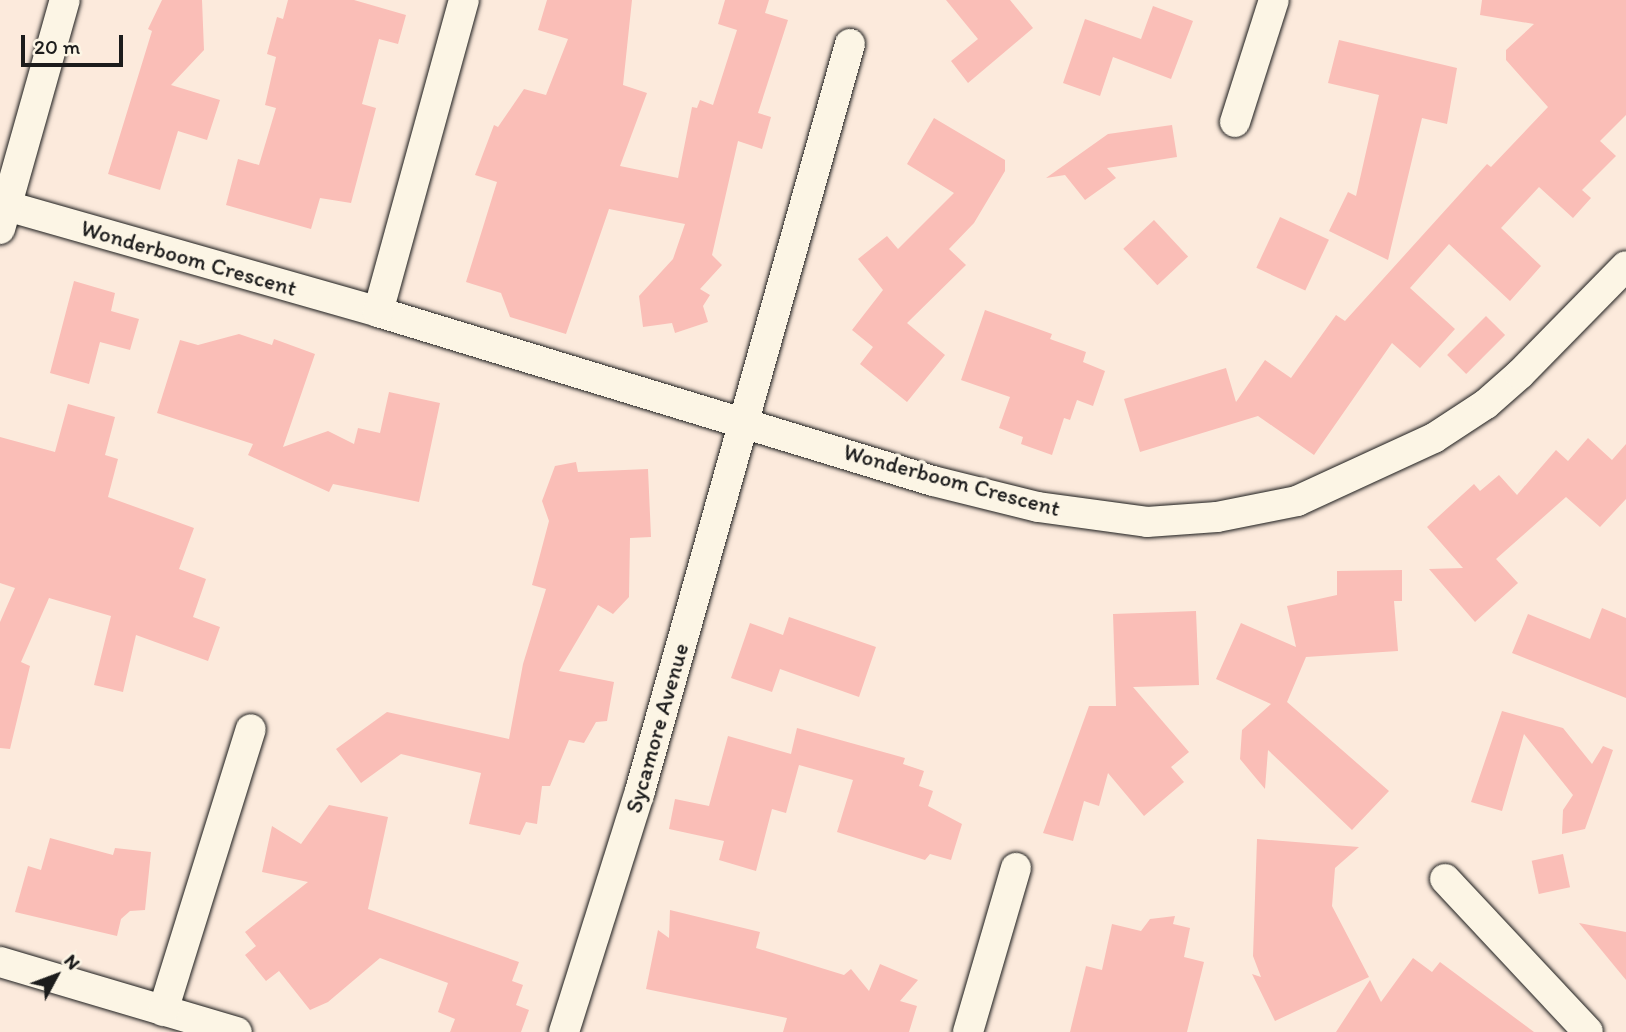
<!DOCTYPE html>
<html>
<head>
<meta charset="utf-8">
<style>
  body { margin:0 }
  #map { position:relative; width:1626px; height:1032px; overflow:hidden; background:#fceadc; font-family:Itim,sans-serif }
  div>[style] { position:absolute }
  .building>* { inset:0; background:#fabeb7; transform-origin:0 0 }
  .roads { filter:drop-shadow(0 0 2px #1c1c1c) drop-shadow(0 0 2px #1c1c1c) }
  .street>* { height:30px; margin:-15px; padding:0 15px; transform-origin:15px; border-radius:15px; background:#fcf5e5 }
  span { translate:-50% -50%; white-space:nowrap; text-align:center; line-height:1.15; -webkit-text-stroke:7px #fcf5e5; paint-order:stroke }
  .street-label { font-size:23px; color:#1c1c1c }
  .north { position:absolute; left:21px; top:941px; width:70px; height:70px; -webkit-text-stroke:5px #fcf5e5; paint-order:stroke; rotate:49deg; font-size:19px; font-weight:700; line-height:28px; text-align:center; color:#1c1c1c }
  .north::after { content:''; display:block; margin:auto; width:24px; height:32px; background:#1c1c1c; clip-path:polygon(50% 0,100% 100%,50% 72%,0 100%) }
  .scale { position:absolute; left:21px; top:35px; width:102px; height:32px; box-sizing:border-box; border:4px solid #1c1c1c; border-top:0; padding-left:9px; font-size:21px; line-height:24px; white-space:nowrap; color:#1c1c1c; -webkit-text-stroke:5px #fcf5e5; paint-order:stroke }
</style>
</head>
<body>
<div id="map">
  <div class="building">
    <i style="clip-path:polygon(162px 0,202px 0,204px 50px,171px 85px,220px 100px,207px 140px,178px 131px,160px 190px,108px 174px,152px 31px,148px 29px)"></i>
    <i style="clip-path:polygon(288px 0,354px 0,406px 15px,398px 44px,379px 39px,362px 104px,376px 108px,351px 203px,320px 198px,311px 229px,226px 205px,238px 159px,259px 165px,276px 108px,265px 105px,276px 57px,267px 54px,277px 17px,283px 19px)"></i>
    <i style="clip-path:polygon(547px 0,632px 0,623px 85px,647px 93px,620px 166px,678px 178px,692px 107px,697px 108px,700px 100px,713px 105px,737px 30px,718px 24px,725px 0,769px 0,765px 13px,788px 20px,758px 113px,771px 117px,762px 149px,738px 141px,712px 255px,722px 265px,700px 289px,710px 295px,703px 306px,708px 322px,675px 333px,672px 323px,643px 327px,639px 296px,673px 259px,685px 224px,609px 209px,566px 334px,510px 317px,501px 293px,466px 282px,497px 182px,475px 175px,494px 125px,498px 127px,524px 89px,546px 95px,568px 39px,538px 30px)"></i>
    <i style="clip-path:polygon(946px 0,1010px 0,1033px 28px,968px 83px,951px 61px,978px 39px)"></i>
    <i style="clip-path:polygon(1482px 0,1626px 0,1626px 115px,1600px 141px,1616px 156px,1582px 190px,1591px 198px,1573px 218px,1539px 187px,1501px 228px,1541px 266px,1510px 301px,1449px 244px,1410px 288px,1455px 329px,1420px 368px,1392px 343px,1314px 455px,1258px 416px,1140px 452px,1124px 399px,1226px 368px,1236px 402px,1265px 360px,1291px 378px,1336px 315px,1345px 321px,1487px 164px,1491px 167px,1548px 107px,1506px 60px,1506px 50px,1534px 24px,1480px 15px)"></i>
    <i style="clip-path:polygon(1153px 6px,1193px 21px,1171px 79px,1113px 57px,1100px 96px,1063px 83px,1085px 19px,1141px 39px)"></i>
    <i style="clip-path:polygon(1339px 40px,1457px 68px,1447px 124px,1422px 118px,1388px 260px,1329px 231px,1348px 192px,1356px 196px,1379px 95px,1328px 83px)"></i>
    <i style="clip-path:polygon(934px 118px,1005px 160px,1005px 171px,974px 223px,949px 249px,966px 265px,907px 323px,945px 355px,907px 402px,860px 364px,873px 347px,852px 330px,883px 290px,858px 259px,887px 236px,898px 249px,954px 193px,907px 164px)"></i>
    <i style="clip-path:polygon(1172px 125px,1177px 157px,1107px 168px,1116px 178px,1085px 200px,1065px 175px,1046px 178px,1108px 134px)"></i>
    <i style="left:1280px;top:217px;width:54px;height:56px;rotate:25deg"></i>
    <i style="left:1154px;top:220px;width:50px;height:42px;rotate:47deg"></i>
    <i style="clip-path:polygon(74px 281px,115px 293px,111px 311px,139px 319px,130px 350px,100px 342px,89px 384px,50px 373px)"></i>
    <i style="clip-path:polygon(985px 310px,1052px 334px,1050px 339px,1086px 352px,1083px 362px,1105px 371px,1093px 406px,1077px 400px,1070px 420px,1064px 418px,1052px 455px,1021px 444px,1023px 437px,999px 428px,1010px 397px,961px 380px)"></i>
    <i style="left:1486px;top:316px;width:27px;height:55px;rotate:45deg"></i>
    <i style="clip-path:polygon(239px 334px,272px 345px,274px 339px,315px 354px,283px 447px,328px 431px,354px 444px,358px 428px,380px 433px,389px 392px,440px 403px,419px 502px,333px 484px,329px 492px,248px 455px,253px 444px,157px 413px,180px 340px,198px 345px)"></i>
    <i style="clip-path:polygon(68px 404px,115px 417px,105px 455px,118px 459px,108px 497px,194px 528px,179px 569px,206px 579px,193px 617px,220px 627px,208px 661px,136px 635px,123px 692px,94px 685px,111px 616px,49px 598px,21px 662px,30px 666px,10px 749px,0 748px,0 622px,15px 588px,0 583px,0 437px,55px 452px)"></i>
    <i style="clip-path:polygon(1588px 438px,1612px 460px,1626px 444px,1626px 499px,1600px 527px,1566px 497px,1496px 559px,1518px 583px,1475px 622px,1429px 569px,1463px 568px,1427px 527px,1474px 484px,1480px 491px,1499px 475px,1517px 495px,1556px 450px,1568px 461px)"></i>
    <i style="clip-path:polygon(576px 462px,578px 472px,648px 469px,651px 537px,630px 538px,629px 597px,613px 614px,598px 605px,559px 671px,614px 682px,607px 721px,596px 722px,584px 743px,569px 740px,550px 786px,542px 786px,537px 824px,526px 822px,520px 835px,469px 824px,481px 773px,401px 754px,361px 783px,336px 749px,387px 712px,509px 739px,523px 664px,546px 589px,532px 585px,549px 521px,542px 501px,555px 466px)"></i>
    <i style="clip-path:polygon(1402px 570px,1402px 601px,1394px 601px,1398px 651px,1306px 657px,1287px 702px,1389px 791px,1352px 830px,1268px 750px,1265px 789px,1240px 759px,1242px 730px,1271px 704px,1216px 679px,1241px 623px,1296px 647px,1287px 606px,1337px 595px,1337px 571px)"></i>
    <i style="clip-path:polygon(1602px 608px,1626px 618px,1626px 698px,1512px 653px,1528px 614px,1590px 639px)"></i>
    <i style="clip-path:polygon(1196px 611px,1199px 685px,1133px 687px,1189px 752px,1171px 767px,1184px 782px,1144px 816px,1108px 773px,1099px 806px,1084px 801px,1073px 841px,1043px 833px,1089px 706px,1116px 706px,1113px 614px)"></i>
    <i style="clip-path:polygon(789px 617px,876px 647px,859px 697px,780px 669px,772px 692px,731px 678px,750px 623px,783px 635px)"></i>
    <i style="clip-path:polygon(1502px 711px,1563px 728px,1592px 764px,1603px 746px,1613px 750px,1585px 829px,1562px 834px,1563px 810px,1573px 795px,1524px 734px,1502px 811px,1471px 802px)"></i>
    <i style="clip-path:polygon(797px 728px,905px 758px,903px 764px,924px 771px,919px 786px,933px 791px,928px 806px,962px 824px,951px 860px,930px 854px,925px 860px,837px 832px,853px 780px,799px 765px,786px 813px,772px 809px,756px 871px,719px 860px,724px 841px,669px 829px,675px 799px,709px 806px,728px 736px,791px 754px)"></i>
    <i style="clip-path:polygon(329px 805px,388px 817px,368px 909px,519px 962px,512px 981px,523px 985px,516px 1005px,529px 1010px,521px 1032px,450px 1032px,455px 1019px,438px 1012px,448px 983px,380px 958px,328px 1002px,310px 1010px,279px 971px,266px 981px,245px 955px,256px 946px,245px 932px,308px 882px,262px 872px,272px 826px,301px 844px)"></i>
    <i style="clip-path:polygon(50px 838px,113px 855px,115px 848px,151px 852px,145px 910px,130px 911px,121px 919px,117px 936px,15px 912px,28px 866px,41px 870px)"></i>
    <i style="clip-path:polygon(1257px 839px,1359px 847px,1335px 868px,1332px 906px,1369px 977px,1275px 1021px,1252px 974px,1261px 977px,1253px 956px)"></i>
    <i style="left:1563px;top:854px;width:34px;height:32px;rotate:78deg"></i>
    <i style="clip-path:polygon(670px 910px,760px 932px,756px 948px,844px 975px,851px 969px,869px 991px,880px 964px,918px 980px,900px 1001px,917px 1006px,909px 1032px,783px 1032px,787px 1018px,646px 989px,658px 930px,669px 938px)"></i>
    <i style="clip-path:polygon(1175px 916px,1173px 924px,1190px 928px,1184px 957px,1204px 962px,1187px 1032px,1070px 1032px,1086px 966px,1102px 970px,1112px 924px,1141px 931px,1150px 919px)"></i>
    <i style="clip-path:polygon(1579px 923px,1626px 932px,1626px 980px)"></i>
    <i style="clip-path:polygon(1413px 958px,1432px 972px,1440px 962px,1534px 1032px,1336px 1032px,1370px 980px,1381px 1002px)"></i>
  </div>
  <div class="roads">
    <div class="street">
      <i style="left:1235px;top:122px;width:128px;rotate:-72.3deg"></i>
      <i style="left:0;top:204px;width:393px;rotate:15.9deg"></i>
      <i style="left:378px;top:312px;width:580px;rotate:16.94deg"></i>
      <i style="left:933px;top:481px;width:108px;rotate:13.9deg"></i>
      <i style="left:1038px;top:507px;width:110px;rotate:7.8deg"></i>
      <i style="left:1147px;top:522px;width:70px;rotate:-4.1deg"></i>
      <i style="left:1217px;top:517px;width:82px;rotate:-11.3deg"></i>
      <i style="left:1297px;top:501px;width:151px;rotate:-24.7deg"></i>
      <i style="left:1434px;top:438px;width:62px;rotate:-33.2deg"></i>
      <i style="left:1486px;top:404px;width:45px;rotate:-41.4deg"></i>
      <i style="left:1520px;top:374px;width:151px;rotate:-45.5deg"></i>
      <i style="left:0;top:229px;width:238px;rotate:-74.2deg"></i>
      <i style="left:378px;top:312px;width:324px;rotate:-74.6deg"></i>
      <i style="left:1445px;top:879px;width:209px;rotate:46.9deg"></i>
      <i style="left:0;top:962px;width:247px;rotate:16.5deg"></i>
      <i style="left:163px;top:1011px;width:295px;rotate:-72.7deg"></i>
      <i style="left:564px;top:1032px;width:253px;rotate:-72.5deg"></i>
      <i style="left:640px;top:791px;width:776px;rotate:-74.3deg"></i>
      <i style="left:968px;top:1032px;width:171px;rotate:-73.7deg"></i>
    </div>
  </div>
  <div class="street-label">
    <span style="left:189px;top:258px;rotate:16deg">Wonderboom Crescent</span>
    <span style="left:952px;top:480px;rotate:15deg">Wonderboom Crescent</span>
    <span style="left:657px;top:728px;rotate:-74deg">Sycamore Avenue</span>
  </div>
  <div class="north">N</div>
  <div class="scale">20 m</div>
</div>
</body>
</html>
